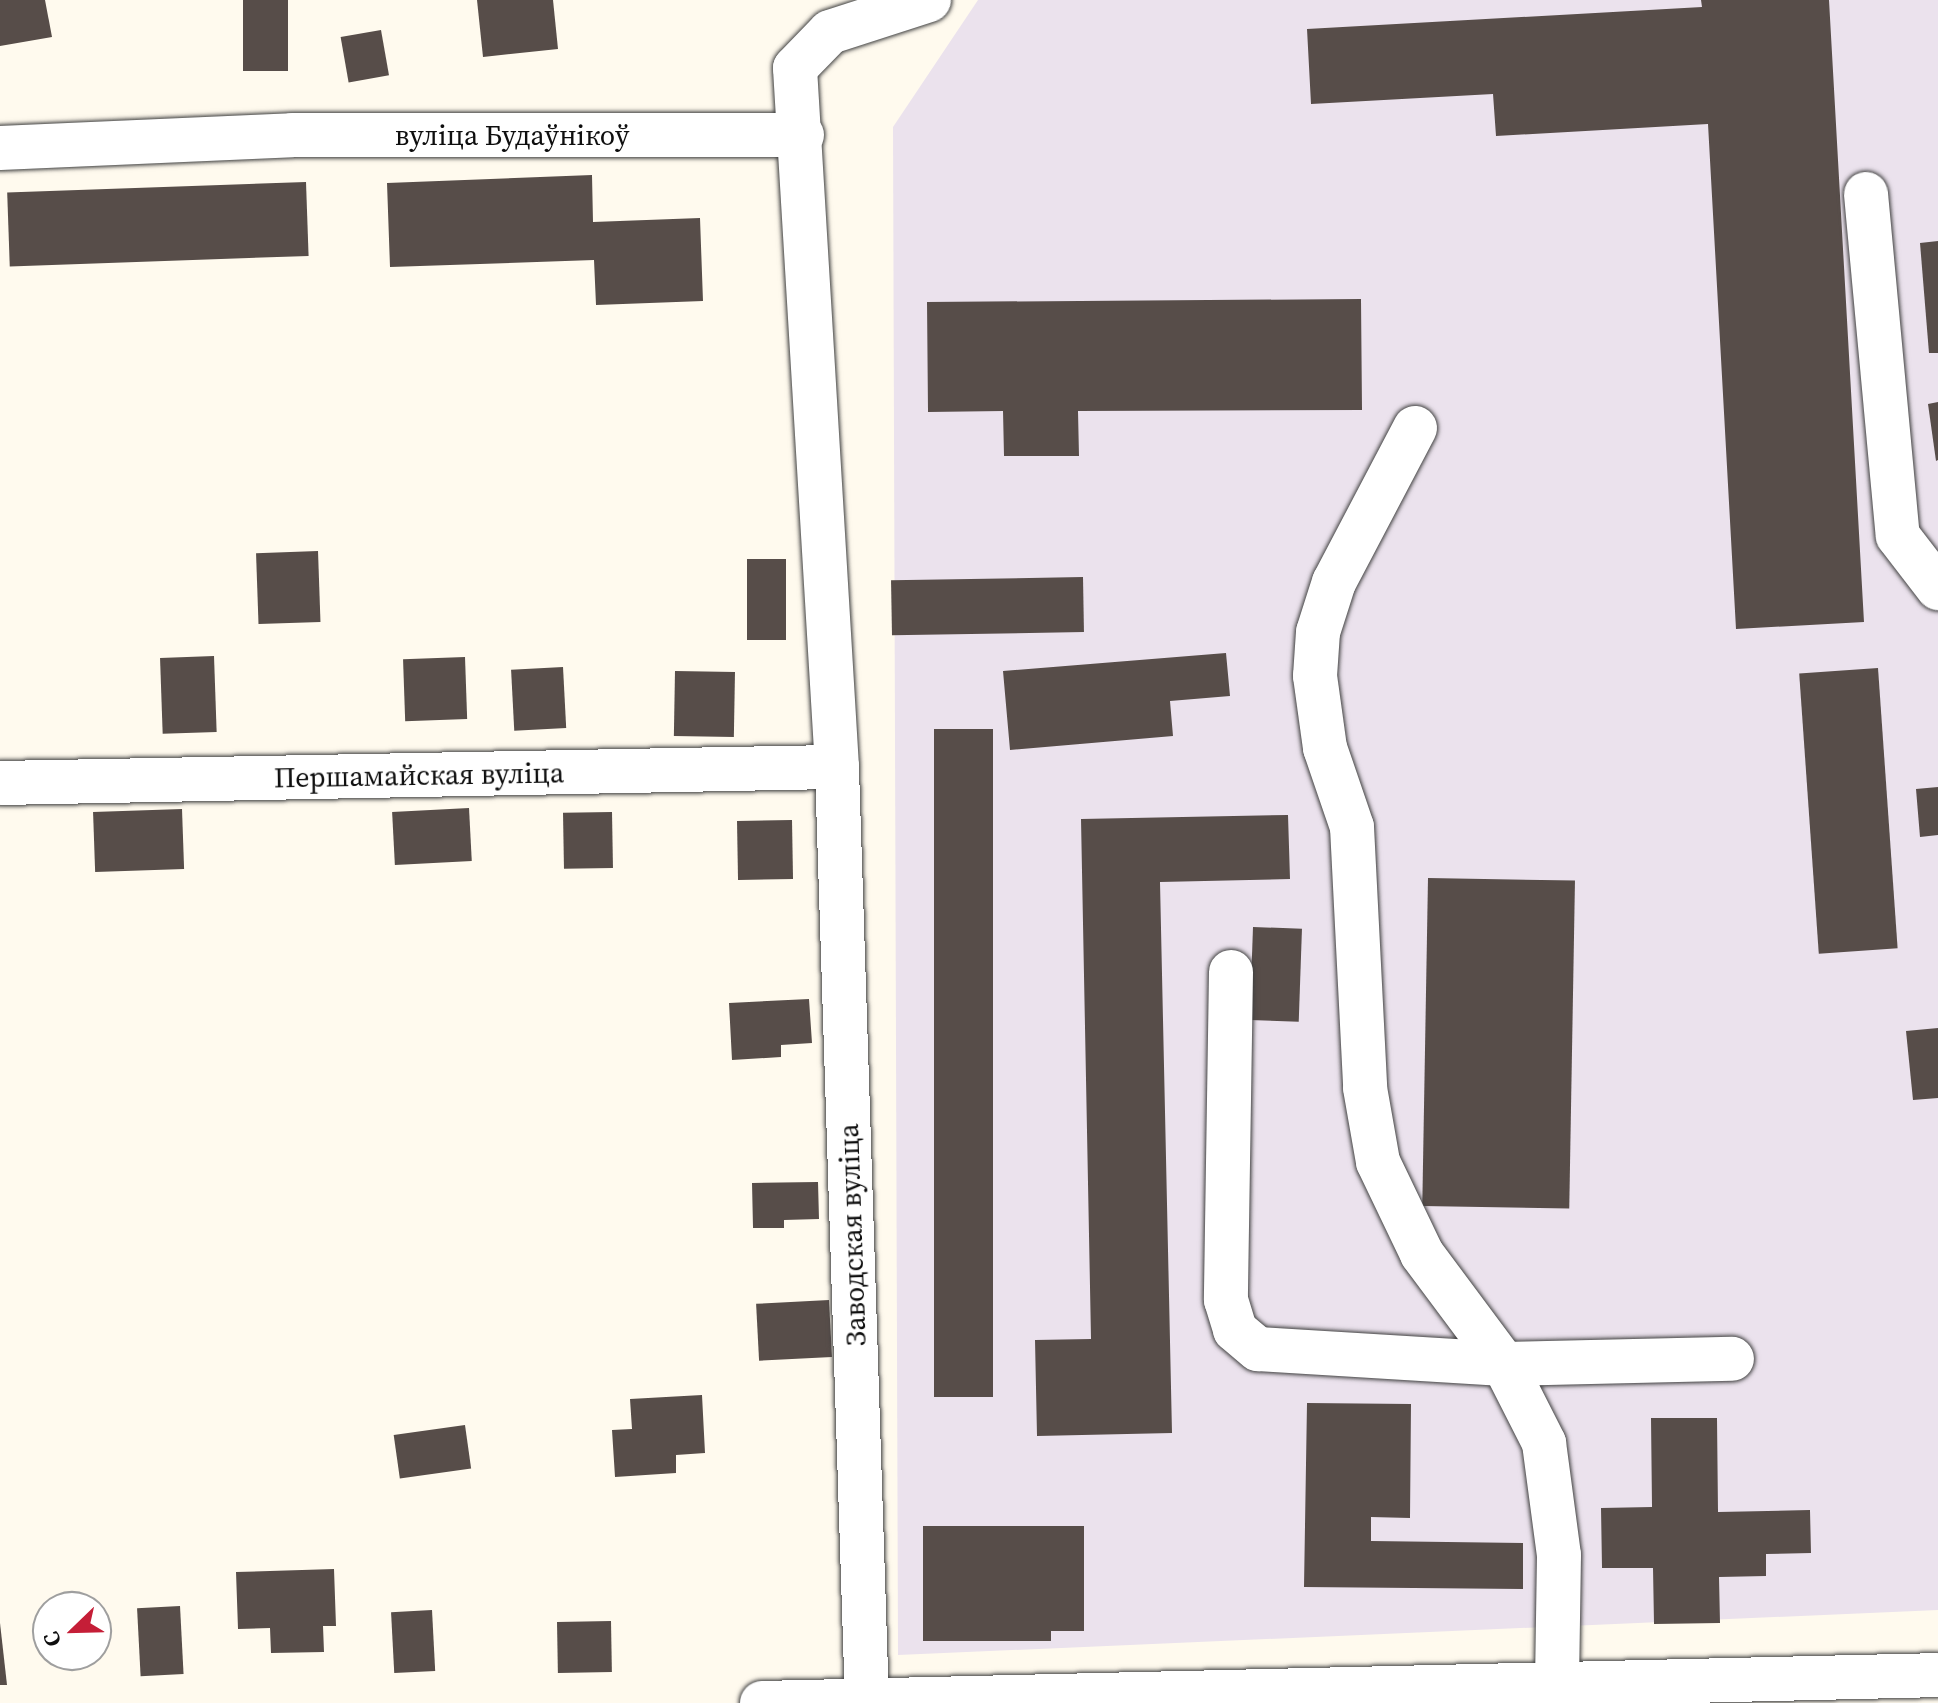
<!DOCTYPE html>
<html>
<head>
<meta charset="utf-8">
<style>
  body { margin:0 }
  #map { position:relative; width:1938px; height:1703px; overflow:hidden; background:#fffaee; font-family:"Source Serif 4",serif }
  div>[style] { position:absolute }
  .industrial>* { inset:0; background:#ebe2ed }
  .building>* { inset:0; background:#574d49; transform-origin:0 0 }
  .roads { filter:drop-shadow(0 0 2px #414141) drop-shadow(0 0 2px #414141) }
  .minor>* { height:44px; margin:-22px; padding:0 22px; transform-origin:22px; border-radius:22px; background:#fff }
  span { translate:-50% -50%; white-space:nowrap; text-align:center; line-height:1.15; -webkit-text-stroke:8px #fff; paint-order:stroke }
  .street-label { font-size:28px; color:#0e0e0e }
  .north { position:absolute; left:32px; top:1591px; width:80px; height:80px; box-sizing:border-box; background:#fff; border:2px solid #9f9f9f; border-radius:50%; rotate:247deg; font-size:22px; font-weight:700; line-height:32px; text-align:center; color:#0e0e0e }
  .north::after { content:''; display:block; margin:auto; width:28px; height:36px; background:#c51e37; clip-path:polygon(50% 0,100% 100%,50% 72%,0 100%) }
</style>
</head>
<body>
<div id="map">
  <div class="industrial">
    <i style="clip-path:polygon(978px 0,1938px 0,1938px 1610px,898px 1655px,893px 127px)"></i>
  </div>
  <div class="building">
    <i style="clip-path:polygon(0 0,45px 0,52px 37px,0 46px)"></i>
    <i style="left:243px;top:0;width:45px;height:71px"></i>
    <i style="clip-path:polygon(477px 0,553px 0,558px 49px,483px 57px)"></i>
    <i style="clip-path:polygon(1701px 0,1829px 0,1864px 622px,1736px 629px,1708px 124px,1496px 136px,1493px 94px,1311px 104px,1307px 29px,1702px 7px)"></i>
    <i style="left:381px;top:30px;width:46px;height:41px;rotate:80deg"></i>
    <i style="clip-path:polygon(592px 175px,593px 222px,700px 218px,703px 301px,596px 305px,594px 260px,390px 267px,387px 183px)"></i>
    <i style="left:306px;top:182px;width:74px;height:299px;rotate:88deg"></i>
    <i style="clip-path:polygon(1938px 241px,1938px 353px,1929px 353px,1920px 243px)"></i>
    <i style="clip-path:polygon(1361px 299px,1362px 410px,1078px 411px,1079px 456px,1004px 456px,1003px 411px,928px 412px,927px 302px)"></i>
    <i style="clip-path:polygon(1938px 402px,1938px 460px,1936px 461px,1928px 404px)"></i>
    <i style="left:318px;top:551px;width:71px;height:62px;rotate:88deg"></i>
    <i style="left:747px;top:559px;width:39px;height:81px"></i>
    <i style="left:1083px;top:577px;width:55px;height:192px;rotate:89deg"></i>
    <i style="clip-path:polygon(1226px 653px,1230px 696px,1170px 701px,1173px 736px,1010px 750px,1003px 671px)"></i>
    <i style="left:214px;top:656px;width:76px;height:54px;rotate:88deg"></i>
    <i style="left:465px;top:657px;width:62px;height:62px;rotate:88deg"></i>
    <i style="left:563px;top:667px;width:61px;height:52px;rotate:87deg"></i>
    <i style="left:1878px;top:668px;width:281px;height:79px;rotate:86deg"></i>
    <i style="left:675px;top:671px;width:60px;height:65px;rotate:1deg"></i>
    <i style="left:934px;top:729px;width:59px;height:668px"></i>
    <i style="clip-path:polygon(1938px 787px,1938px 835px,1920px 837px,1916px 789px)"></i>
    <i style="left:469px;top:808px;width:53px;height:77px;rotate:87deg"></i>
    <i style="left:182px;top:809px;width:60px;height:89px;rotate:88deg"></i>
    <i style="left:612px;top:812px;width:56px;height:49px;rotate:89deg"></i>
    <i style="clip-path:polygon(1288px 815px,1290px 879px,1160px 882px,1172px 1433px,1037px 1436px,1035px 1340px,1091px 1339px,1081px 819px)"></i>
    <i style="left:792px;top:820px;width:59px;height:55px;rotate:89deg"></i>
    <i style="left:1428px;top:878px;width:147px;height:328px;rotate:1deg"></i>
    <i style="left:1253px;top:927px;width:49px;height:93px;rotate:2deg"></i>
    <i style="clip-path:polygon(809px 999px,812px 1043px,781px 1045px,781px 1057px,732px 1060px,729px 1003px)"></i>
    <i style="clip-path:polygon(1938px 1028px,1938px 1098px,1913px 1100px,1906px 1031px)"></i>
    <i style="clip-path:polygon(818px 1182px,819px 1219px,784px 1220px,784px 1228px,753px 1228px,752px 1183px)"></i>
    <i style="left:829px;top:1300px;width:57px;height:73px;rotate:87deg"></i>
    <i style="clip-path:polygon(702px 1395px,705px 1453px,676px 1455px,676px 1473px,615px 1477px,612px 1430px,632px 1429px,630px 1399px)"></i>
    <i style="clip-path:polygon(1307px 1403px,1411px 1404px,1410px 1518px,1371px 1517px,1371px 1541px,1523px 1543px,1523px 1589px,1304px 1587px)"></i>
    <i style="clip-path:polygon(1651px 1418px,1717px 1418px,1718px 1512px,1810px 1510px,1811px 1553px,1766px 1554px,1766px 1576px,1719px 1577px,1720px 1623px,1654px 1624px,1653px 1568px,1602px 1568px,1601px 1508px,1652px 1507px)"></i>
    <i style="left:465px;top:1425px;width:44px;height:72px;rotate:82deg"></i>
    <i style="clip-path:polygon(923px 1526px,1084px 1526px,1084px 1631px,1051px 1631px,1051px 1641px,923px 1641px)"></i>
    <i style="clip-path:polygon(334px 1569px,336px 1626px,323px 1626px,324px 1652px,271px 1653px,270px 1628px,238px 1629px,236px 1572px)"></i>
    <i style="left:180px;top:1606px;width:68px;height:43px;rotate:87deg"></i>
    <i style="left:432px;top:1610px;width:61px;height:41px;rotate:87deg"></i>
    <i style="left:611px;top:1621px;width:51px;height:54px;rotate:89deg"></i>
    <i style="clip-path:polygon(0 1623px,7px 1685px,0 1685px)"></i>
  </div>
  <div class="roads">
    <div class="minor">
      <i style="left:0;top:148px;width:292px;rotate:-2.5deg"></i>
      <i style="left:292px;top:135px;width:510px"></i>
      <i style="left:1866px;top:194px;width:343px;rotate:84.7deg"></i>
      <i style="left:1898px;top:536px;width:66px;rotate:52.4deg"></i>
      <i style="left:1415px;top:428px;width:174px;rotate:117.7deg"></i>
      <i style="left:1334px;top:582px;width:52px;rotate:107.7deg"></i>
      <i style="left:1318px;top:632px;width:44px;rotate:93.9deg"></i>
      <i style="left:1315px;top:676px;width:73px;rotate:82.1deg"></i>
      <i style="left:1325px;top:748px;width:83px;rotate:71.1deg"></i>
      <i style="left:1352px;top:827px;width:261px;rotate:87.1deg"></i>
      <i style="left:1365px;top:1088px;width:75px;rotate:80deg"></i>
      <i style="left:1378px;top:1162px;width:102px;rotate:64.4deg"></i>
      <i style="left:1422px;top:1254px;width:137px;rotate:53.3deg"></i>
      <i style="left:1504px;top:1364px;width:89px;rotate:63.1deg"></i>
      <i style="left:1544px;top:1443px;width:113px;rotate:82.4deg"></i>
      <i style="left:1559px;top:1555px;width:130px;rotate:90.9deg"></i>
      <i style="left:0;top:783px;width:837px;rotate:-1.1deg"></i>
      <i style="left:1231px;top:972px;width:328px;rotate:90.9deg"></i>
      <i style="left:1226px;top:1300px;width:31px;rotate:73deg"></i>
      <i style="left:1235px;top:1330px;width:30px;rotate:40deg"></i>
      <i style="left:1258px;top:1349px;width:246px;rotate:3.5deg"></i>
      <i style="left:1504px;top:1364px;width:228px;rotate:-1.3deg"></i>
      <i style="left:762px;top:1703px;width:1176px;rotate:-1.36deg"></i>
      <i style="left:867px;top:1703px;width:936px;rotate:-91.84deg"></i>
      <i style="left:837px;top:767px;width:700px;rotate:-93.44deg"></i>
      <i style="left:795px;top:68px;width:50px;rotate:-45.8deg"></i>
      <i style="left:830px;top:32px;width:104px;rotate:-17.9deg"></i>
    </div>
  </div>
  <div class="street-label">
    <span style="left:512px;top:135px">вуліца Будаўнікоў</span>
    <span style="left:419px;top:775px;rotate:-1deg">Першамайская вуліца</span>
    <span style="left:852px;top:1235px;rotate:-92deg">Заводская вуліца</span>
  </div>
  <div class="north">С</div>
</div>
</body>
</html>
